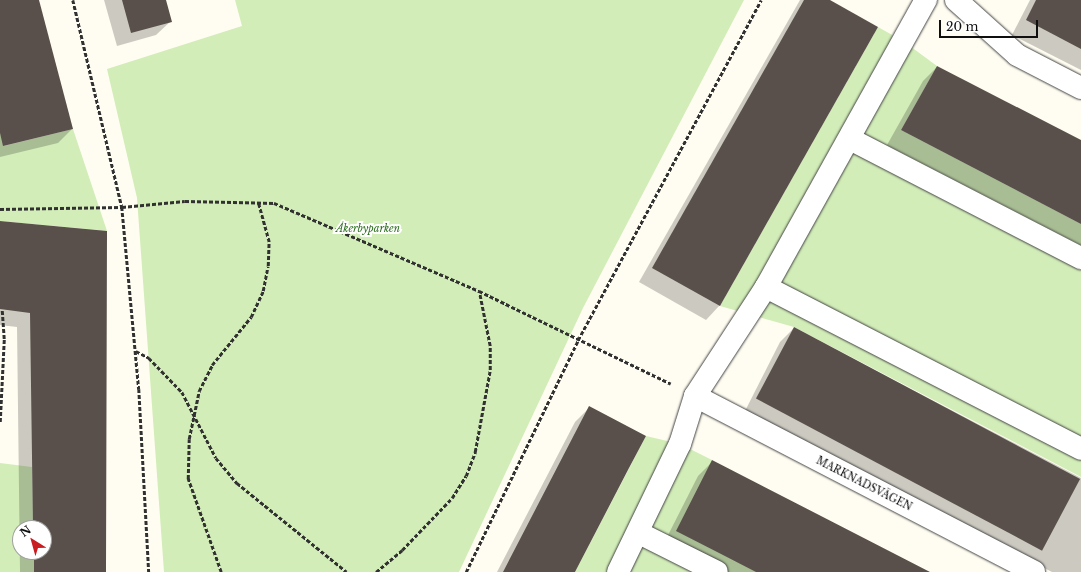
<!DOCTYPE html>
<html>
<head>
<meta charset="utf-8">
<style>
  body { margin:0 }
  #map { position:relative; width:1081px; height:572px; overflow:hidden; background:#fffdf1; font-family:"Libre Baskerville",serif }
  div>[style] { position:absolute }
  .green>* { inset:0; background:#d2edb8 }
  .shadow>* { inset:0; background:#0003 }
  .building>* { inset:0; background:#59504b; transform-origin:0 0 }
  .path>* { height:2.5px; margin-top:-1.25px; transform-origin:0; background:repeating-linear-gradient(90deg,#313131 0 4px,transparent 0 6px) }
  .roads { filter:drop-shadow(0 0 1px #424242) drop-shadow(0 0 1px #424242) }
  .street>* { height:22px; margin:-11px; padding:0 11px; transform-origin:11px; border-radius:11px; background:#fff }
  span { translate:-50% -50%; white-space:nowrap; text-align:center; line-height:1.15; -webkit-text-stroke:4px #fff; paint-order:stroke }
  .park-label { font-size:10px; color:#296c1a; font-style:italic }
  .street-label { font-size:10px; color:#0f0f0f }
  .north { position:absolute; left:12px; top:520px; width:40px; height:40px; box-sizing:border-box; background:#fff; border:1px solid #9f9f9f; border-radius:50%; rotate:323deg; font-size:11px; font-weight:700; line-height:16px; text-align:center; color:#0f0f0f }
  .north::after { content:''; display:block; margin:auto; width:14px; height:18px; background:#c91d21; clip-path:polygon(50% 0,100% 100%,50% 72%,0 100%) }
  .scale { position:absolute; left:939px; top:20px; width:99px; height:18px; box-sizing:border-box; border:2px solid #0f0f0f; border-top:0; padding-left:5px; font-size:12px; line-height:14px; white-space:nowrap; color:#0f0f0f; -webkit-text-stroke:3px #fff; paint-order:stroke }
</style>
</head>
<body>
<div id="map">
  <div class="green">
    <i style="clip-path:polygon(235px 0,744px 0,583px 308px,459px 572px,164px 572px,137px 198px,107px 69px,242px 26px)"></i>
    <i style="clip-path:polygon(878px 27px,903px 41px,937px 66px,901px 130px,1081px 224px,1081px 477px,794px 327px,720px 306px)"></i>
    <i style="clip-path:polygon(73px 129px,107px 231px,0 221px,0 133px,4px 146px)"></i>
    <i style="clip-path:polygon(646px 436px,680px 444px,712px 460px,756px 572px,575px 572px)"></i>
    <i style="clip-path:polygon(0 463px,32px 467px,33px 528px,20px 528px,20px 552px,34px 552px,34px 572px,0 572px)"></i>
  </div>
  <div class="shadow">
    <i style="clip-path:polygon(0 0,38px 0,72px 129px,58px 143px,0 157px)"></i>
    <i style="clip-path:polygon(104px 0,165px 0,171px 21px,156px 35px,117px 46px)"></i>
    <i style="clip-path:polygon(800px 0,828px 0,720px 305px,706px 320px,639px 282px)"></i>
    <i style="clip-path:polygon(1030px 0,1081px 0,1081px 70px,1012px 35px)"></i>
    <i style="clip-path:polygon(937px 67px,1081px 141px,1081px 245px,887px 145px,923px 81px)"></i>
    <i style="clip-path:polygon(evenodd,0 222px,106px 231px,105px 572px,20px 572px,17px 327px,0 325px,0 222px,20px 528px,44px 528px,44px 552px,20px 552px,20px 528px)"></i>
    <i style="clip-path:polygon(794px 328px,1081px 478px,1081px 572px,1052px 572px,744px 413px,780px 342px)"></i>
    <i style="clip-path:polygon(589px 408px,574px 572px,497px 572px,575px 422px)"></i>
    <i style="clip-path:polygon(712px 462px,928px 572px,716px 572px,663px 545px,698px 476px)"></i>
  </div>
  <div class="building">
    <i style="clip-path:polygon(0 0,39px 0,73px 129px,3px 146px,0 133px)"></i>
    <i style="clip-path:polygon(122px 0,166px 0,172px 22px,131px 33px)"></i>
    <i style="clip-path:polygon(804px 0,830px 0,878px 27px,720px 306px,652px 268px)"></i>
    <i style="clip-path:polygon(1036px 0,1081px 0,1081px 49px,1026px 20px)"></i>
    <i style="clip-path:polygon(937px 66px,1081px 140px,1081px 224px,901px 130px)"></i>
    <i style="clip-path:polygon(0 221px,107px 231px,106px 572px,34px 572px,34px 552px,44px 552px,44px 528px,33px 528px,30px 313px,0 309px)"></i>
    <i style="left:794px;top:327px;width:324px;height:81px;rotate:28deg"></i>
    <i style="clip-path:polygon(589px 406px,646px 436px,629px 468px,575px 572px,503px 572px)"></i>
    <i style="clip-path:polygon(712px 460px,930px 572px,756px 572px,723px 555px,676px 531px)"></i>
  </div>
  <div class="path">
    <i style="left:73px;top:0;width:213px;rotate:76.7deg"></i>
    <i style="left:122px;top:207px;width:183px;rotate:84.7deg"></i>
    <i style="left:139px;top:389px;width:183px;rotate:86.9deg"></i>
    <i style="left:0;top:209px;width:122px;rotate:-0.9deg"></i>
    <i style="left:122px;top:207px;width:63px;rotate:-5.4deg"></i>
    <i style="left:185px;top:201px;width:89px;rotate:1.3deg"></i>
    <i style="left:274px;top:203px;width:223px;rotate:23.2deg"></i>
    <i style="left:479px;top:291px;width:213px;rotate:25.8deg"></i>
    <i style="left:136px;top:351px;width:15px;rotate:28deg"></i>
    <i style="left:149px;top:358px;width:47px;rotate:45.9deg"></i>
    <i style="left:182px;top:392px;width:74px;rotate:62.7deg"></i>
    <i style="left:216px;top:458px;width:33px;rotate:50deg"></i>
    <i style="left:237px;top:483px;width:141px;rotate:39deg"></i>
    <i style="left:0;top:422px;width:83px;rotate:-87.2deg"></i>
    <i style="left:4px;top:339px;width:30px;rotate:-94deg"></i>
    <i style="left:221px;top:572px;width:99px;rotate:-109.5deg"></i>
    <i style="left:188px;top:479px;width:40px;rotate:-88.6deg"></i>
    <i style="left:189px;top:439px;width:49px;rotate:-78.2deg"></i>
    <i style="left:199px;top:391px;width:29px;rotate:-63deg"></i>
    <i style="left:212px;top:365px;width:62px;rotate:-50.9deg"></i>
    <i style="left:251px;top:317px;width:29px;rotate:-65deg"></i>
    <i style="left:263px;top:291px;width:25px;rotate:-79deg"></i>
    <i style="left:268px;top:266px;width:24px;rotate:-88deg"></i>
    <i style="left:269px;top:242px;width:41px;rotate:-105.4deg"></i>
    <i style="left:376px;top:572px;width:34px;rotate:-40deg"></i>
    <i style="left:402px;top:550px;width:72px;rotate:-46.1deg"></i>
    <i style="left:452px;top:498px;width:26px;rotate:-58deg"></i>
    <i style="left:466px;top:476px;width:26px;rotate:-69deg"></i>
    <i style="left:475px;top:452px;width:83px;rotate:-79.6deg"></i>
    <i style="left:490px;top:370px;width:24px;rotate:-90deg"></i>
    <i style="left:490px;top:346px;width:56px;rotate:-101.3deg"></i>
    <i style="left:466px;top:572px;width:258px;rotate:-64.2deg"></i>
    <i style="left:578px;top:340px;width:386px;rotate:-61.7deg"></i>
  </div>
  <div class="roads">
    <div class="street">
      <i style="left:956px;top:0;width:82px;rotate:42deg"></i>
      <i style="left:1017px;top:55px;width:72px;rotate:27.3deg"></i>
      <i style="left:850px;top:139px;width:260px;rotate:27.3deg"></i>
      <i style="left:766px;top:287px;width:329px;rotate:-60.9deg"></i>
      <i style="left:695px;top:396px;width:382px;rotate:27.4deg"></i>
      <i style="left:639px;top:533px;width:87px;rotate:26.6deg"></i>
      <i style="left:618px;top:572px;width:142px;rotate:-64.2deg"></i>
      <i style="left:680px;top:444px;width:50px;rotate:-72.6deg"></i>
      <i style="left:695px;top:396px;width:130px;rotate:-56.9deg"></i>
      <i style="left:766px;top:287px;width:354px;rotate:27.2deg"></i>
    </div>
  </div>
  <div class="park-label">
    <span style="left:368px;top:229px">Åkerbyparken</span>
  </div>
  <div class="street-label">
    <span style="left:864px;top:484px;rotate:27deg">MARKNADSVÄGEN</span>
  </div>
  <div class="north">N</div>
  <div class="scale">20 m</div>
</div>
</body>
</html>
